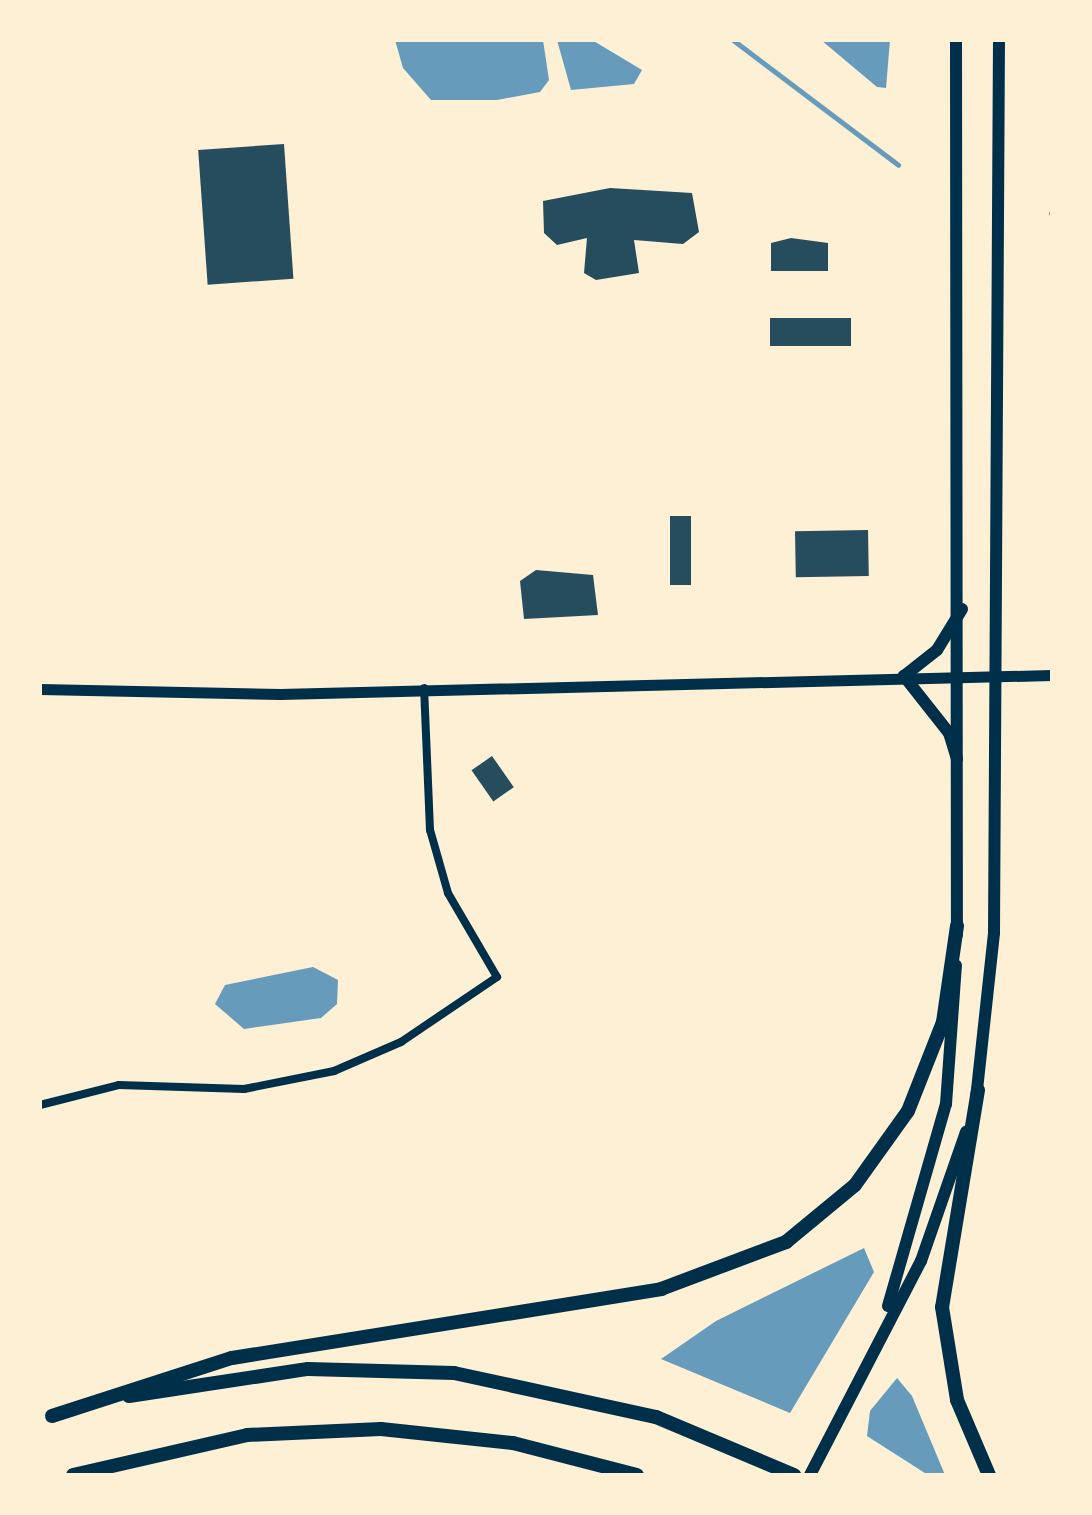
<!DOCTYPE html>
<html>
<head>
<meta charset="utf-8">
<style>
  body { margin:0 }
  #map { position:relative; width:1092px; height:1515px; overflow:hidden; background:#fdf0d5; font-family:"Fira Sans Condensed",sans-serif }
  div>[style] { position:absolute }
  .water>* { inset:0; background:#669bbc }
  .stream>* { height:5px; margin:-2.5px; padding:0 2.5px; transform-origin:2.5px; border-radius:2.5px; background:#669bbc }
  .building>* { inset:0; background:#264d5e; transform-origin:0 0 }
  .minor>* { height:8px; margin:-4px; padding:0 4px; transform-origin:4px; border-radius:4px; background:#003049 }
  .secondary>* { height:11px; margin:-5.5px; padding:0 5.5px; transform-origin:5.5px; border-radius:5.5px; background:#003049 }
  .primary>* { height:12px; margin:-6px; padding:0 6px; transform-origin:6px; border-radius:6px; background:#003049 }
  .motorway>* { height:14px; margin:-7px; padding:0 7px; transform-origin:7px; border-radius:7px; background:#003049 }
  span { translate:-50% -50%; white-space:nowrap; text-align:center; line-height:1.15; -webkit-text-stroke:10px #fdf0d5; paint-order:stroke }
  .frame { position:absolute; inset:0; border:42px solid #fdf0d5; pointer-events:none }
</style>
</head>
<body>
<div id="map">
  <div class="water">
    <i style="clip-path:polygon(395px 40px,543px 40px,549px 80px,540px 92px,497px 100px,431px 100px,403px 68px)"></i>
    <i style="clip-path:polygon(557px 40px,592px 40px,642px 70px,634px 84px,571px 90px)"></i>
    <i style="clip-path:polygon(821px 40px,890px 40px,886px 88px,877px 87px)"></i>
    <i style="clip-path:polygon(313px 967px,338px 980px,337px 1004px,321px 1018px,244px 1029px,215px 1004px,225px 985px)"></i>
    <i style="clip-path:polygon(864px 1248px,874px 1272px,790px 1413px,661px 1359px,716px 1321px)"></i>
    <i style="clip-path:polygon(897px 1378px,912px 1396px,945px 1475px,928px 1475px,867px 1436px,870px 1411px)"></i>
  </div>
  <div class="stream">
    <i style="left:733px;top:40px;width:207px;rotate:37.1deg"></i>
    <i style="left:1051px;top:213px;width:1px"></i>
  </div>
  <div class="building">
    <i style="left:284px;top:144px;width:135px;height:86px;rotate:86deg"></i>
    <i style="clip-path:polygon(610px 188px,692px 193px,699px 232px,683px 244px,634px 240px,639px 273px,596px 280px,584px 273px,587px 238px,557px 245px,544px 233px,543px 201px)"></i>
    <i style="clip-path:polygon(791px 238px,828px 243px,828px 271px,771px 271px,771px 243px)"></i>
    <i style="left:770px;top:318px;width:81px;height:28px"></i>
    <i style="left:670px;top:516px;width:21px;height:69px"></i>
    <i style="left:868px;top:530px;width:46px;height:73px;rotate:89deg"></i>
    <i style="clip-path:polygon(536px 570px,593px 575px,598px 615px,524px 619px,520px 581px)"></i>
    <i style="left:492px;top:756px;width:38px;height:25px;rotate:55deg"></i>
  </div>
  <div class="minor">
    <i style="left:40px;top:1105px;width:81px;rotate:-14.2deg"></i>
    <i style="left:119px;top:1085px;width:125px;rotate:1.8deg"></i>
    <i style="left:244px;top:1089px;width:92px;rotate:-11.3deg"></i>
    <i style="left:334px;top:1071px;width:73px;rotate:-23.4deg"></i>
    <i style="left:401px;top:1042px;width:116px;rotate:-34.1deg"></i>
    <i style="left:497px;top:977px;width:97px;rotate:-120.3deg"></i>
    <i style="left:448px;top:893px;width:66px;rotate:-105.9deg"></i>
    <i style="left:430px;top:830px;width:142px;rotate:-92.4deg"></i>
  </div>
  <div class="secondary">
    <i style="left:40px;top:689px;width:240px;rotate:1.2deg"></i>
    <i style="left:280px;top:694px;width:772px;rotate:-1.41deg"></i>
  </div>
  <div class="primary">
    <i style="left:956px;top:40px;width:895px;rotate:89.94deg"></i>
    <i style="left:957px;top:759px;width:27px;rotate:-107deg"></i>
    <i style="left:949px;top:733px;width:73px;rotate:-128.3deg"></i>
    <i style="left:904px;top:676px;width:42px;rotate:-38.2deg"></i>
    <i style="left:937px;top:650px;width:48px;rotate:-58.6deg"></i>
    <i style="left:976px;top:1099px;width:167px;rotate:-83.8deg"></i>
    <i style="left:994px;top:933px;width:893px;rotate:-89.68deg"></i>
    <i style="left:888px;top:1306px;width:210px;rotate:-74deg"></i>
    <i style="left:946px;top:1104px;width:139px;rotate:-85.9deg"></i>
    <i style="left:810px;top:1475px;width:241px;rotate:-62.6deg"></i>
    <i style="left:921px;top:1261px;width:137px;rotate:-70.8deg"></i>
  </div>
  <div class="motorway">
    <i style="left:978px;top:1090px;width:220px;rotate:99.4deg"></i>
    <i style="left:942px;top:1307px;width:94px;rotate:80.8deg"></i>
    <i style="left:957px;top:1400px;width:82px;rotate:66.9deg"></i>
    <i style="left:129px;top:1396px;width:181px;rotate:-8.6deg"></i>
    <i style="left:308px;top:1369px;width:146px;rotate:1.6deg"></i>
    <i style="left:454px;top:1373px;width:207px;rotate:12.3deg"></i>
    <i style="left:656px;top:1417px;width:150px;rotate:22.8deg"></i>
    <i style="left:52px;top:1416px;width:189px;rotate:-17.9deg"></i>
    <i style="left:232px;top:1358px;width:435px;rotate:-9.1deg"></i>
    <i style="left:661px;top:1289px;width:134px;rotate:-20.6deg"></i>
    <i style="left:786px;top:1242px;width:89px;rotate:-39.6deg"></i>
    <i style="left:855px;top:1185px;width:91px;rotate:-54.4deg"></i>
    <i style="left:908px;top:1111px;width:96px;rotate:-68.5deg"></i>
    <i style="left:943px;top:1022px;width:97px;rotate:-81.7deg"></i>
    <i style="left:73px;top:1475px;width:179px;rotate:-12.9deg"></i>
    <i style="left:247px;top:1435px;width:134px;rotate:-2.6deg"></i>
    <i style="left:381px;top:1429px;width:133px;rotate:6.1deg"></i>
    <i style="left:513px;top:1443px;width:128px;rotate:14.5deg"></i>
  </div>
  <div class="frame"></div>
</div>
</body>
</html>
